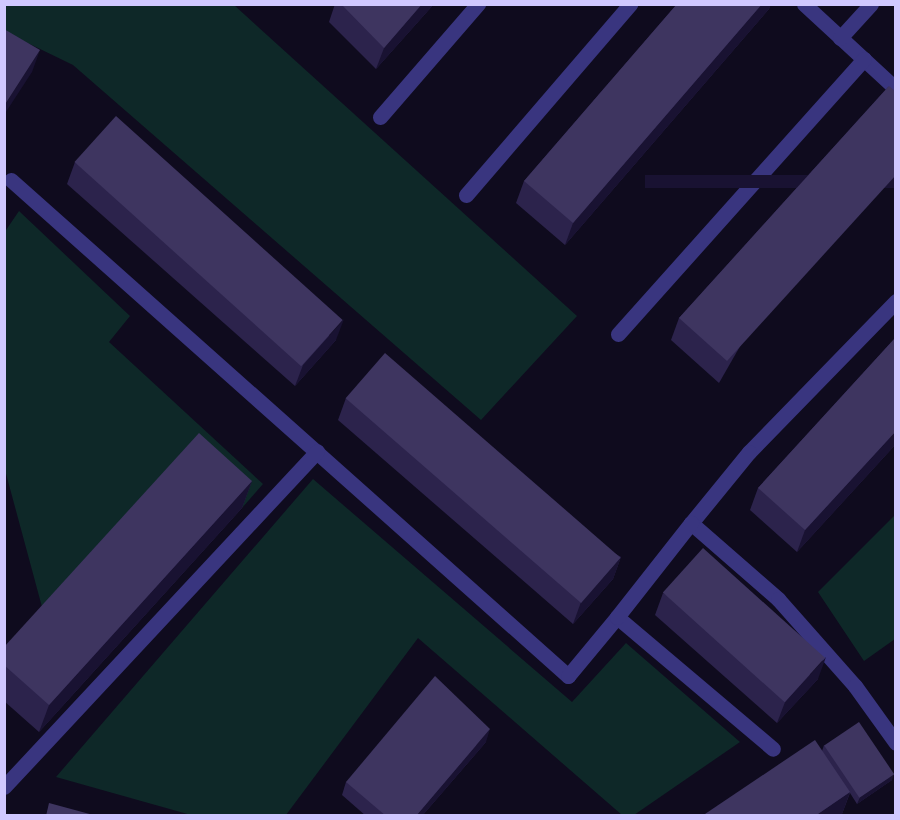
<!DOCTYPE html>
<html>
<head>
<meta charset="utf-8">
<style>
  body { margin:0 }
  #map { position:relative; width:900px; height:820px; overflow:hidden; background:#0f0b1e; font-family:"Golos Text",sans-serif }
  div>[style] { position:absolute }
  .green>* { inset:0; background:#0e2828 }
  .service>* { height:15px; margin:-7.5px; padding:0 7.5px; transform-origin:7.5px; border-radius:7.5px; background:#39357f }
  .wall>* { inset:0; background:#2c234c }
  .shaded-wall>* { inset:0; background:#191232; transform-origin:0 0 }
  .building>* { inset:0; background:#3e3560; transform-origin:0 0 }
  span { translate:-50% -50%; white-space:nowrap; text-align:center; line-height:1.15; -webkit-text-stroke:5px #0f0b1e; paint-order:stroke }
  .frame { position:absolute; inset:0; border:6px solid #d0c8ff; pointer-events:none }
</style>
</head>
<body>
<div id="map">
  <div class="green">
    <i style="clip-path:polygon(5px 5px,234px 5px,577px 316px,481px 420px,73px 65px,5px 32px)"></i>
    <i style="clip-path:polygon(19px 211px,130px 316px,109px 342px,263px 484px,242px 508px,190px 460px,45px 618px,5px 470px,4px 233px)"></i>
    <i style="clip-path:polygon(313px 479px,572px 702px,626px 643px,740px 742px,634px 815px,622px 815px,418px 638px,286px 815px,191px 815px,56px 777px)"></i>
    <i style="clip-path:polygon(895px 515px,895px 639px,864px 661px,818px 592px)"></i>
  </div>
  <div class="service">
    <i style="left:804px;top:4px;width:125px;rotate:42.7deg"></i>
    <i style="left:840px;top:38px;width:46px;rotate:-47.6deg"></i>
    <i style="left:380px;top:117px;width:150px;rotate:-49.1deg"></i>
    <i style="left:11px;top:180px;width:746px;rotate:41.68deg"></i>
    <i style="left:568px;top:676px;width:77px;rotate:-50.3deg"></i>
    <i style="left:617px;top:617px;width:204px;rotate:40.2deg"></i>
    <i style="left:466px;top:195px;width:252px;rotate:-49.3deg"></i>
    <i style="left:896px;top:301px;width:211px;rotate:134.2deg"></i>
    <i style="left:749px;top:452px;width:92px;rotate:129.2deg"></i>
    <i style="left:691px;top:523px;width:116px;rotate:41.1deg"></i>
    <i style="left:778px;top:599px;width:116px;rotate:48.5deg"></i>
    <i style="left:855px;top:686px;width:70px;rotate:54.3deg"></i>
    <i style="left:618px;top:334px;width:369px;rotate:-48.2deg"></i>
    <i style="left:617px;top:617px;width:120px;rotate:-51.8deg"></i>
    <i style="left:4px;top:787px;width:459px;rotate:-47deg"></i>
  </div>
  <div class="wall">
    <i style="clip-path:polygon(335px 4px,434px 4px,376px 69px,329px 22px)"></i>
    <i style="clip-path:polygon(677px 4px,771px 4px,769px 9px,565px 245px,516px 203px,524px 181px)"></i>
    <i style="clip-path:polygon(889px 86px,719px 383px,671px 340px,679px 318px)"></i>
    <i style="clip-path:polygon(75px 162px,336px 340px,295px 386px,67px 184px)"></i>
    <i style="clip-path:polygon(896px 337px,896px 444px,797px 552px,750px 510px,758px 488px)"></i>
    <i style="clip-path:polygon(346px 398px,621px 557px,613px 579px,573px 624px,338px 420px)"></i>
    <i style="clip-path:polygon(252px 481px,242px 508px,39px 732px,4px 701px,4px 647px)"></i>
    <i style="clip-path:polygon(663px 593px,818px 679px,777px 723px,655px 615px)"></i>
    <i style="clip-path:polygon(486px 742px,422px 816px,366px 816px,342px 795px,346px 782px)"></i>
    <i style="clip-path:polygon(824px 745px,892px 780px,857px 804px,850px 793px,842px 814px,839px 816px,702px 816px,822px 751px)"></i>
  </div>
  <div class="shaded-wall">
    <i style="clip-path:polygon(422px 4px,434px 4px,376px 69px,384px 48px)"></i>
    <i style="clip-path:polygon(762px 4px,771px 4px,769px 9px,565px 245px,573px 223px)"></i>
    <i style="clip-path:polygon(40px 50px,32px 72px,4px 115px,4px 106px)"></i>
    <i style="left:896px;top:175px;width:13px;height:251px;rotate:90deg"></i>
    <i style="clip-path:polygon(344px 319px,336px 340px,295px 386px,303px 365px)"></i>
    <i style="clip-path:polygon(896px 431px,896px 444px,797px 552px,805px 530px)"></i>
    <i style="clip-path:polygon(252px 481px,242px 508px,39px 732px,49px 705px)"></i>
    <i style="clip-path:polygon(621px 557px,613px 579px,573px 624px,581px 602px)"></i>
    <i style="clip-path:polygon(826px 657px,818px 679px,777px 723px,785px 702px)"></i>
    <i style="clip-path:polygon(490px 729px,486px 742px,422px 816px,416px 816px)"></i>
    <i style="clip-path:polygon(894px 774px,892px 780px,857px 804px,860px 797px)"></i>
    <i style="clip-path:polygon(850px 792px,842px 814px,839px 816px,815px 816px)"></i>
  </div>
  <div class="building">
    <i style="clip-path:polygon(341px 4px,422px 4px,384px 48px)"></i>
    <i style="clip-path:polygon(677px 4px,762px 4px,573px 223px,524px 181px)"></i>
    <i style="clip-path:polygon(4px 29px,40px 50px,4px 106px)"></i>
    <i style="clip-path:polygon(889px 86px,896px 92px,896px 175px,727px 361px,679px 318px)"></i>
    <i style="left:116px;top:116px;width:305px;height:62px;rotate:42deg"></i>
    <i style="clip-path:polygon(896px 337px,896px 431px,805px 530px,758px 488px)"></i>
    <i style="left:385px;top:353px;width:312px;height:60px;rotate:41deg"></i>
    <i style="clip-path:polygon(199px 433px,252px 481px,49px 705px,4px 665px,4px 647px)"></i>
    <i style="left:703px;top:548px;width:164px;height:60px;rotate:42deg"></i>
    <i style="clip-path:polygon(435px 676px,490px 729px,416px 816px,386px 816px,346px 782px)"></i>
    <i style="left:859px;top:722px;width:63px;height:42px;rotate:56deg"></i>
    <i style="clip-path:polygon(815px 740px,850px 792px,815px 816px,702px 816px)"></i>
    <i style="clip-path:polygon(49px 803px,97px 816px,46px 816px)"></i>
  </div>
  <div class="frame"></div>
</div>
</body>
</html>
